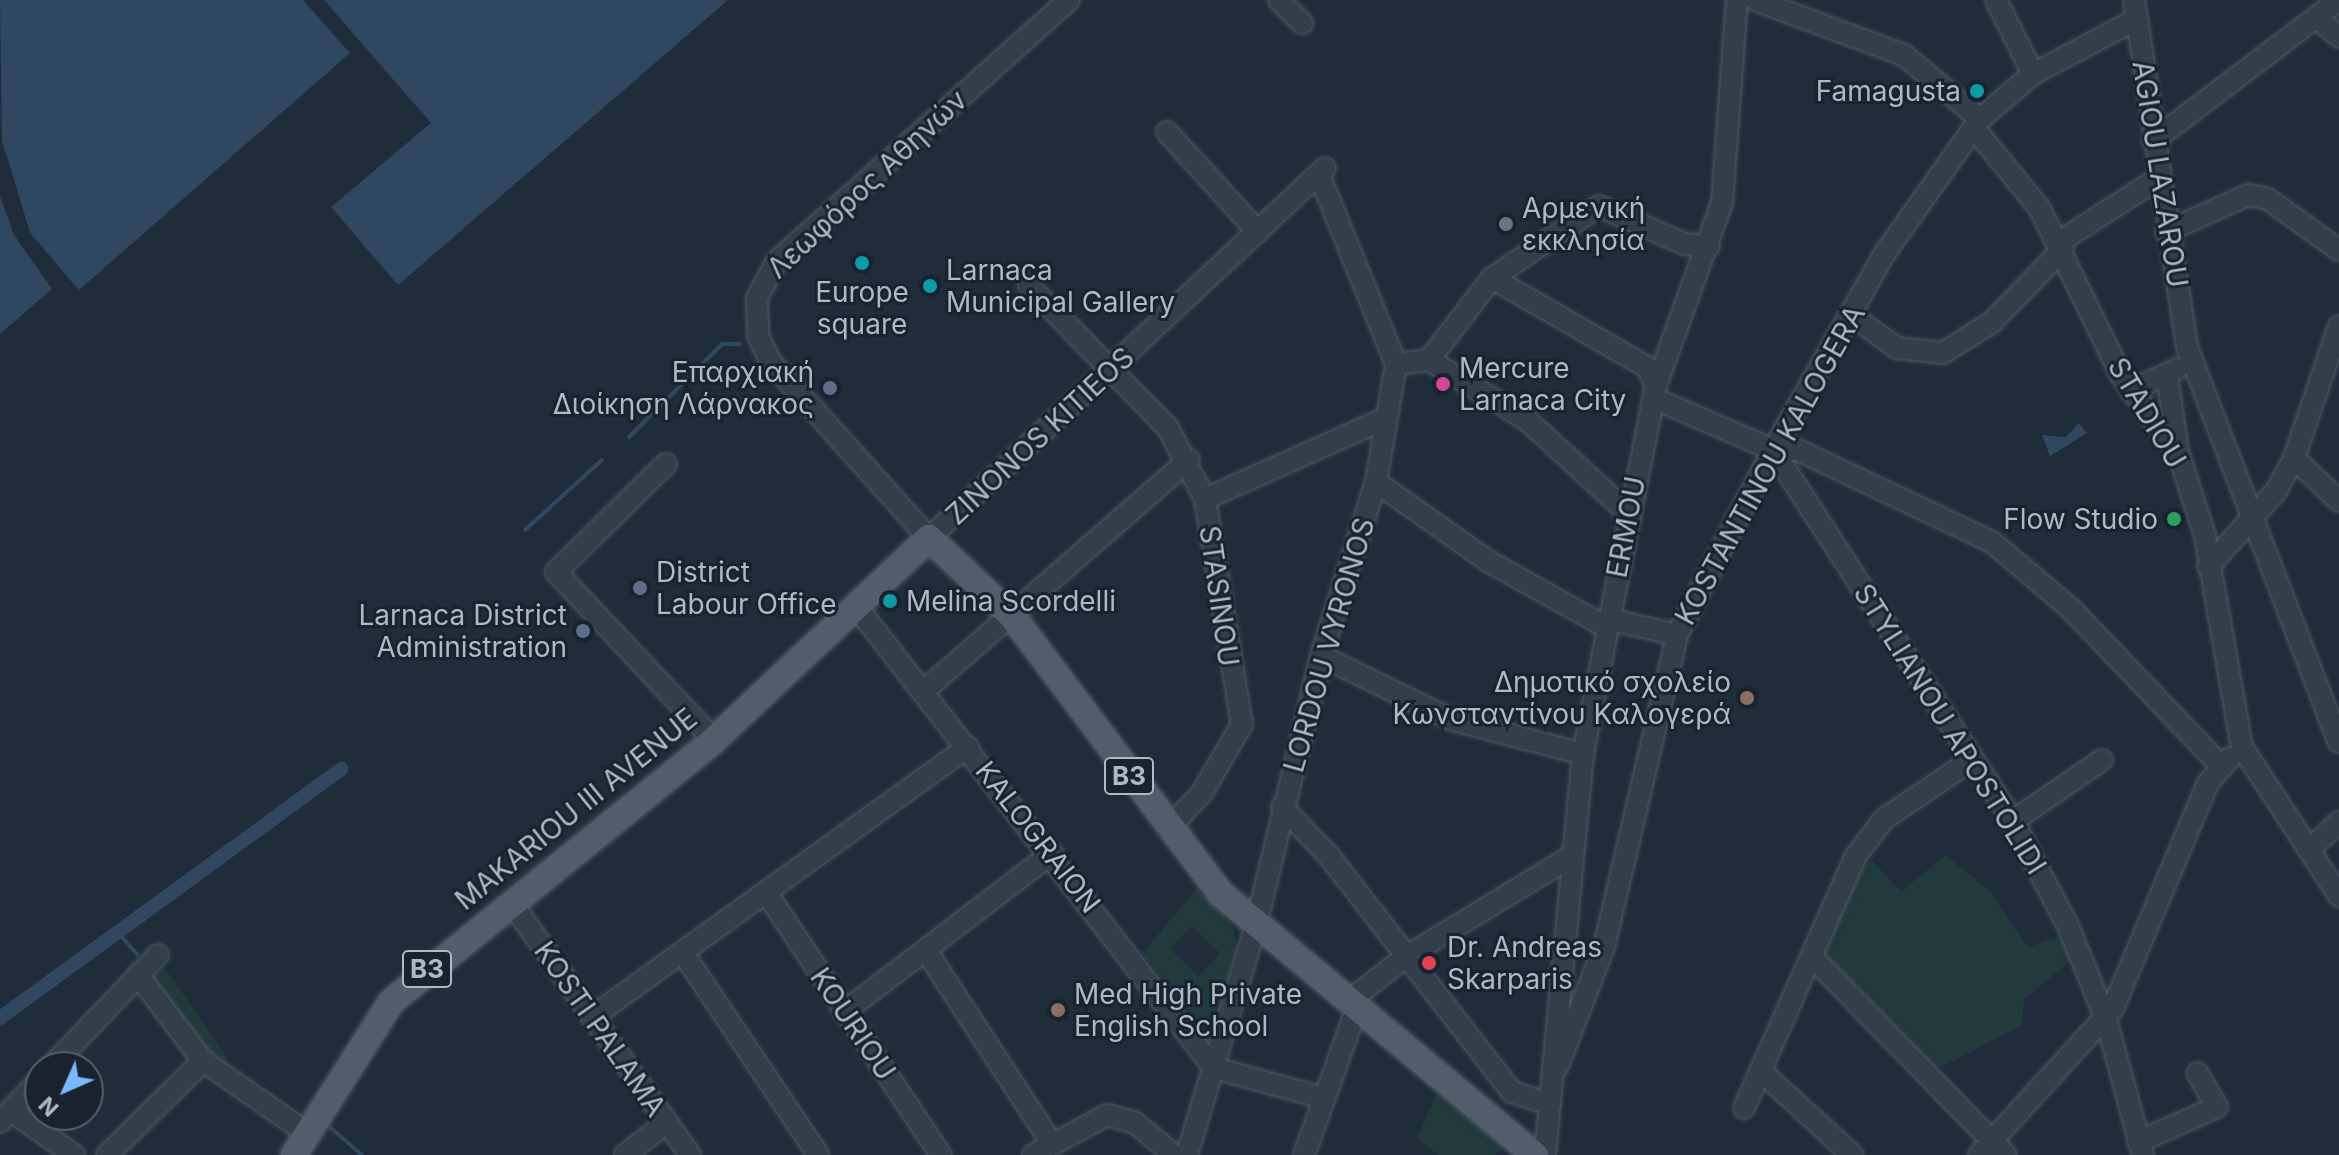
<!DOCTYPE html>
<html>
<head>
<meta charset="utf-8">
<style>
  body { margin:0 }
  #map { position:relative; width:2339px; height:1155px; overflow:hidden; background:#1f2d3a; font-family:Inter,sans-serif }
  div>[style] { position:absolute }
  .green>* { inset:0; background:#213a3b }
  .water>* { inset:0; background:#304761 }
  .pier>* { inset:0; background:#1f2d3a }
  .stream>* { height:4px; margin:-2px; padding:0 2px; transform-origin:2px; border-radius:2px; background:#304761 }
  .canal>* { height:14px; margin:-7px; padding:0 7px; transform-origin:7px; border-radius:7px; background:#304761 }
  .roads { filter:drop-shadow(0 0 2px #4e5965) drop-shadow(0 0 2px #4e5965) }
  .minor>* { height:20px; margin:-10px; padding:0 10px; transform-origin:10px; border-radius:10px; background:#333e4b }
  .major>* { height:26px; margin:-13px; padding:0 13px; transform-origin:13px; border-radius:13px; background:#515d6b }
  .dots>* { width:22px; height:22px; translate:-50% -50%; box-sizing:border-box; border:4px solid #19232f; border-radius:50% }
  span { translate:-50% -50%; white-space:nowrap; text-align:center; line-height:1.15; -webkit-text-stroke:6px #19232f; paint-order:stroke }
  .shield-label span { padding:2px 6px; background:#19232f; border:2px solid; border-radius:6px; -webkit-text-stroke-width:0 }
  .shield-label { font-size:26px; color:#aeb9c7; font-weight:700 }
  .poi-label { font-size:28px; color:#aeb9c7 }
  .right { translate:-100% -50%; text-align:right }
  .left { translate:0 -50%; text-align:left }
  .street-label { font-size:28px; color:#aeb9c7 }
  .north { position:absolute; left:24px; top:1051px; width:80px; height:80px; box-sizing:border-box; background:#19232f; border:2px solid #555f6c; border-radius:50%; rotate:225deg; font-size:22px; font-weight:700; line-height:32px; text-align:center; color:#aeb9c7 }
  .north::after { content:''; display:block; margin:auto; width:28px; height:36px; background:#7bb6ff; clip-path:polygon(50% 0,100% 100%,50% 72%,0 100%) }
</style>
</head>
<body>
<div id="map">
  <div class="green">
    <i style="clip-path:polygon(1945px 855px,1990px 891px,2028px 947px,2062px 936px,2074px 958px,2024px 1000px,2022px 1025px,1938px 1069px,1824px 956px,1861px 866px,1873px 861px,1901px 892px)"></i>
    <i style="clip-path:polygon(evenodd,1197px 888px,1233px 926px,1237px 950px,1208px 1033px,1142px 954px,1197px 888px,1191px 926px,1220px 953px,1199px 976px,1170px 949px,1191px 926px)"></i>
    <i style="clip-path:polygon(165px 968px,229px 1060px,222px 1067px,150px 980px)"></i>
    <i style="clip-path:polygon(1439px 1089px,1506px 1145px,1495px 1155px,1438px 1155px,1417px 1138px)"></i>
  </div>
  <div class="water">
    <i style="clip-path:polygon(0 0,303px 0,350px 53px,79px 290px,30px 233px,2px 143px)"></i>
    <i style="clip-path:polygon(324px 0,728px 0,398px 285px,331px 207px,431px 123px)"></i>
    <i style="clip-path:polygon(0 196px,14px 235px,52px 289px,0 334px)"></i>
    <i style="clip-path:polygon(2079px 423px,2087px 433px,2050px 456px,2042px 435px,2066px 437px)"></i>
  </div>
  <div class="pier">
    <i style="clip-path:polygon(0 133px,30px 233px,76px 292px,27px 235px)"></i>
  </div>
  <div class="stream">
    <i style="left:629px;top:437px;width:132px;rotate:-45deg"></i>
    <i style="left:722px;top:344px;width:18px"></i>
    <i style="left:525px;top:530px;width:104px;rotate:-42.3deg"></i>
    <i style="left:119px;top:934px;width:28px;rotate:48deg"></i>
    <i style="left:331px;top:1128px;width:41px;rotate:41.1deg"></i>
  </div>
  <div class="canal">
    <i style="left:0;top:1018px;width:423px;rotate:-36.1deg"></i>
  </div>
  <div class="roads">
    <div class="minor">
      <i style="left:1069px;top:0;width:392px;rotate:138.2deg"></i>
      <i style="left:777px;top:261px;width:42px;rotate:118.4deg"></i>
      <i style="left:757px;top:298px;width:38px;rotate:88deg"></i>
      <i style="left:758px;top:336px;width:28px;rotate:64deg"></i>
      <i style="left:770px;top:361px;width:238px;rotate:48.1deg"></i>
      <i style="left:929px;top:538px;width:542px;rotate:-43.06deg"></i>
      <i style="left:1279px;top:0;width:33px;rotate:45deg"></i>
      <i style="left:1755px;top:0;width:159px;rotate:20.3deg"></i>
      <i style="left:1904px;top:55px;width:99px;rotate:40.1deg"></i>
      <i style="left:1996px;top:0;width:83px;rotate:63.4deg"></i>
      <i style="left:2134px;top:0;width:351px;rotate:81.3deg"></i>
      <i style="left:2187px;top:347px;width:423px;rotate:69deg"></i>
      <i style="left:2319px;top:20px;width:26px;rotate:40deg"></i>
      <i style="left:1974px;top:128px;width:104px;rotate:50.8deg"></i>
      <i style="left:2040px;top:209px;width:185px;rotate:64deg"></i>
      <i style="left:2121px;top:375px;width:99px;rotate:54.1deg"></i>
      <i style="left:2179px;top:455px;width:85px;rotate:72.2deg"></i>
      <i style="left:2205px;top:536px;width:214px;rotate:80.1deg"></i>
      <i style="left:2242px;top:747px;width:178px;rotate:56.9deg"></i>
      <i style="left:1167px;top:132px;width:135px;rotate:47.7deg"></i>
      <i style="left:2153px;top:141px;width:233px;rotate:-37.2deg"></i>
      <i style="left:2166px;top:232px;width:90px;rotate:-24.3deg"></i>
      <i style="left:2248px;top:195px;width:20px;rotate:11deg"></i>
      <i style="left:2268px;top:199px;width:87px;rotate:35.7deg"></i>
      <i style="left:2059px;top:242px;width:119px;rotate:-32.6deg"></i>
      <i style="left:1492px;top:278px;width:179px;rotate:29.9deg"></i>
      <i style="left:1647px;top:367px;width:21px;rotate:65deg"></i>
      <i style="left:1029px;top:286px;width:199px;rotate:45.6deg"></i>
      <i style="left:1168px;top:428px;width:80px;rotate:62.5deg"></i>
      <i style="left:1205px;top:499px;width:228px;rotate:80.7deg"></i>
      <i style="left:1242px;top:724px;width:80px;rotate:120.1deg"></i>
      <i style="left:1202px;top:793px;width:50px;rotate:133.4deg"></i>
      <i style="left:1851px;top:315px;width:57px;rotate:35.7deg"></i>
      <i style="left:1897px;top:348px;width:46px;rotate:6.2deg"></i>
      <i style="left:1943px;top:353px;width:58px;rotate:-32.3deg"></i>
      <i style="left:1992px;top:322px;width:102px;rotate:-45.8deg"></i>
      <i style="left:1429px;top:360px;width:115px;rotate:31.5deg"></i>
      <i style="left:1527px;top:420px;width:136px;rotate:42.6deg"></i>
      <i style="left:1396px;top:364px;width:33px;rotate:-7deg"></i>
      <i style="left:1429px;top:360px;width:103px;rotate:-52.5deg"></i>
      <i style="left:1492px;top:278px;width:129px;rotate:-33.9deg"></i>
      <i style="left:1599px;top:206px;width:93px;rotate:24.1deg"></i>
      <i style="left:1684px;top:244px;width:25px;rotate:5deg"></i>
      <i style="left:2167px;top:375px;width:77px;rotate:81.8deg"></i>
      <i style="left:2131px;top:391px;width:51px;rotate:-25.6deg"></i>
      <i style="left:1653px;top:398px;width:131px;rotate:23.4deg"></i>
      <i style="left:1773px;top:450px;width:442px;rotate:57.1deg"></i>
      <i style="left:2013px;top:821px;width:119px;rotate:62.4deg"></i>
      <i style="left:2068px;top:926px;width:100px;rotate:67.8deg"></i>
      <i style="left:2106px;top:1019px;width:141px;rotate:74.8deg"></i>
      <i style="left:1773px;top:450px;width:25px"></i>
      <i style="left:1798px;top:450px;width:215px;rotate:25.4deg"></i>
      <i style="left:1992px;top:542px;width:104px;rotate:40.3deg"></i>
      <i style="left:2071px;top:609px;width:216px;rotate:46.3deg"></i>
      <i style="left:2294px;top:458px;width:62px;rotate:43.7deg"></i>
      <i style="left:666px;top:464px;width:154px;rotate:135.5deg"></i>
      <i style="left:556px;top:572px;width:231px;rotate:46.8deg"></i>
      <i style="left:1376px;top:482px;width:137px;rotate:35.2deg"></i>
      <i style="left:1488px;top:561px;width:135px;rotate:29.2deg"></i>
      <i style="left:1205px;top:499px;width:198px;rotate:-24.1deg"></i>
      <i style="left:2208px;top:567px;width:102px;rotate:-48.2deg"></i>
      <i style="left:2276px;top:491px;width:38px;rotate:-61deg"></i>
      <i style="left:2294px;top:458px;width:139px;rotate:-71.2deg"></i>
      <i style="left:859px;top:610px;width:579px;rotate:52.22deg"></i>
      <i style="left:1214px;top:1068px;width:110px;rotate:15.3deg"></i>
      <i style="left:1608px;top:619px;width:71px;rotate:13.1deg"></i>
      <i style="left:1321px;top:656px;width:144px;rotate:26deg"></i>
      <i style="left:1450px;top:719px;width:138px;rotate:14.7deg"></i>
      <i style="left:925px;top:690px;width:350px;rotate:-41.1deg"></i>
      <i style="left:1282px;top:807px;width:68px;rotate:46.2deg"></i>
      <i style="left:1329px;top:856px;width:299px;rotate:52.2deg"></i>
      <i style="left:1512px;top:1092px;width:40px;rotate:18deg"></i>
      <i style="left:2013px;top:821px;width:108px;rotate:-34.4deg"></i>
      <i style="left:2310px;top:849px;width:40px;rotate:-43deg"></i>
      <i style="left:766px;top:892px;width:316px;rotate:56.4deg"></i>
      <i style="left:511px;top:902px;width:310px;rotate:54.7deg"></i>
      <i style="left:927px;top:952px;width:227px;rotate:56.9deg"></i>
      <i style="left:683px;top:953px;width:243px;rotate:56.2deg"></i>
      <i style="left:1812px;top:957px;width:277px;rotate:45.6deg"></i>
      <i style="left:138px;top:975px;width:108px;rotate:52.9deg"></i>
      <i style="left:203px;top:1061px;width:126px;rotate:34.7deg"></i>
      <i style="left:1349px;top:1001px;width:70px;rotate:-38deg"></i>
      <i style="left:1404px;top:958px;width:197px;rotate:-31.3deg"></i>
      <i style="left:844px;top:1012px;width:262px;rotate:-37.4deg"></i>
      <i style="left:592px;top:1017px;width:463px;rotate:-35.7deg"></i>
      <i style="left:1558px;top:1066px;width:128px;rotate:-68.9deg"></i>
      <i style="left:1604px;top:947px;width:320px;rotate:-76.8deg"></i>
      <i style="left:1677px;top:635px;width:208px;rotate:-62.6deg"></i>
      <i style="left:1773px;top:450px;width:227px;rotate:-60.4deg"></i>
      <i style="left:1885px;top:253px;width:164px;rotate:-54.7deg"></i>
      <i style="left:1980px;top:119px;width:70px;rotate:-40.3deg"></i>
      <i style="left:2033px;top:74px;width:118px;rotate:-27.9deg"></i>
      <i style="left:51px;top:1067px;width:155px;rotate:-46.3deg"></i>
      <i style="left:1764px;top:1074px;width:120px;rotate:42.6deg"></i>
      <i style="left:1744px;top:1108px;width:274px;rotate:-66.1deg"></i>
      <i style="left:1855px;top:857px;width:48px;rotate:-52.7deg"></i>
      <i style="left:1884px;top:819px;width:107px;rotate:-34deg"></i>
      <i style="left:13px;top:1112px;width:75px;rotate:35.2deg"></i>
      <i style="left:0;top:1122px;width:58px;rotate:-46.4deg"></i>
      <i style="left:2138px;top:1142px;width:86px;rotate:-23.9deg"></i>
      <i style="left:2217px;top:1107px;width:39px;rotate:-120deg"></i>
      <i style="left:107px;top:1155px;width:134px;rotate:-44.4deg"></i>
      <i style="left:625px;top:1155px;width:52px;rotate:-38deg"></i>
      <i style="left:1033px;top:1155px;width:84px;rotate:-28.4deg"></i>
      <i style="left:1107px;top:1115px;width:28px;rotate:15deg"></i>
      <i style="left:1134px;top:1122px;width:52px;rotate:39.5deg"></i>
      <i style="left:1187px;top:1155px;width:240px;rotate:-73.3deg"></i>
      <i style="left:1256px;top:925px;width:277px;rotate:-76.4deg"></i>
      <i style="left:1321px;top:656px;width:182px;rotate:-72.5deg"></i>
      <i style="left:1376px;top:482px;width:120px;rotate:-80.4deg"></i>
      <i style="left:1396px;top:364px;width:205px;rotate:-112.1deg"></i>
      <i style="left:1304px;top:1155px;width:156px;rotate:-70.2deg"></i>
      <i style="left:1545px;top:1155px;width:403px;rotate:-84.6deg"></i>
      <i style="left:1583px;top:754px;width:375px;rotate:-78.8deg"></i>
      <i style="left:1656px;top:386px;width:195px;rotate:-70.2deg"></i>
      <i style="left:1722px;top:203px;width:204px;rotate:-85.8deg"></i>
      <i style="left:1979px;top:1155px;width:199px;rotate:-47.6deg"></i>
      <i style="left:2113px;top:1008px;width:244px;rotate:-67.1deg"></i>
      <i style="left:2208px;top:783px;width:33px;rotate:-49deg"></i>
    </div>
    <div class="major">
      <i style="left:294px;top:1155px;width:181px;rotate:-57.6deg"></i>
      <i style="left:391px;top:1002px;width:416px;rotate:-39deg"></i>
      <i style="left:714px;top:740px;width:295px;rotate:-43.2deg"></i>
      <i style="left:929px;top:538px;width:115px;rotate:43.2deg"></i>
      <i style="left:1013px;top:617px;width:345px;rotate:53.1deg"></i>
      <i style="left:1220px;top:893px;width:410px;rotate:39.8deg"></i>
    </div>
  </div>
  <div class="dots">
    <i style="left:1977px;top:91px;background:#0f9aa8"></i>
    <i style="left:1506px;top:224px;background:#6b7280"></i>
    <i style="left:862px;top:263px;background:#0f9aa8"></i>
    <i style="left:930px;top:286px;background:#0f9aa8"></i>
    <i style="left:1443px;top:384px;background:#d1479c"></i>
    <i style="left:830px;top:388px;background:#5c6f8a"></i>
    <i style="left:2174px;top:519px;background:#2e9e5b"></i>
    <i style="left:640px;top:588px;background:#5c6f8a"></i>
    <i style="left:890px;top:601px;background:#0f9aa8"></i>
    <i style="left:583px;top:631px;background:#5c6f8a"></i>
    <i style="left:1747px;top:698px;background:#8d6e63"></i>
    <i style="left:1429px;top:963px;background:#e0444e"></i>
    <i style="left:1058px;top:1010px;background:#8d6e63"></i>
  </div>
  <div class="shield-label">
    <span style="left:1129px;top:776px">B3</span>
    <span style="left:427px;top:969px">B3</span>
  </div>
  <div class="poi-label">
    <span class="right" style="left:1961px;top:91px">Famagusta</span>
    <span class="left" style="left:1522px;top:224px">Αρμενική<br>εκκλησία</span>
    <span class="left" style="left:946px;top:286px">Larnaca<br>Municipal Gallery</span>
    <span style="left:862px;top:308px">Europe<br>square</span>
    <span class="left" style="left:1459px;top:384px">Mercure<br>Larnaca City</span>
    <span class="right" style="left:814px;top:388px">Επαρχιακή<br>Διοίκηση Λάρνακος</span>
    <span class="right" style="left:2158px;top:519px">Flow Studio</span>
    <span class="left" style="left:656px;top:588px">District<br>Labour Office</span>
    <span class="left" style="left:906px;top:601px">Melina Scordelli</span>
    <span class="right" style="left:567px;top:631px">Larnaca District<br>Administration</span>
    <span class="right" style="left:1731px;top:698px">Δημοτικό σχολείο<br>Κωνσταντίνου Καλογερά</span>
    <span class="left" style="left:1447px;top:963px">Dr. Andreas<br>Skarparis</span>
    <span class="left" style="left:1074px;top:1010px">Med High Private<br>English School</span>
  </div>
  <div class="street-label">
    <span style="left:2160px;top:174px;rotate:81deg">AGIOU LAZAROU</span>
    <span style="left:867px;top:184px;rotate:-43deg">Λεωφόρος Αθηνών</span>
    <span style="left:2147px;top:413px;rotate:59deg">STADIOU</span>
    <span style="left:1040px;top:436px;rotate:-43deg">ZINONOS KITIEOS</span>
    <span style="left:1770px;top:465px;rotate:-61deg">KOSTANTINOU KALOGERA</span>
    <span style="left:1626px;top:527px;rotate:-79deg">ERMOU</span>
    <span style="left:1219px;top:596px;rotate:82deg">STASINOU</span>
    <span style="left:1329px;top:645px;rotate:-74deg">LORDOU VYRONOS</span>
    <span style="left:1950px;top:729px;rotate:58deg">STYLIANOU APOSTOLIDI</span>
    <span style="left:576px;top:809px;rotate:-39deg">MAKARIOU III AVENUE</span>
    <span style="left:1038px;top:837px;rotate:52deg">KALOGRAION</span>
    <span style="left:853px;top:1024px;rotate:56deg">KOURIOU</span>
    <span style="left:600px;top:1029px;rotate:55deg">KOSTI PALAMA</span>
  </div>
  <div class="north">N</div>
</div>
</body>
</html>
